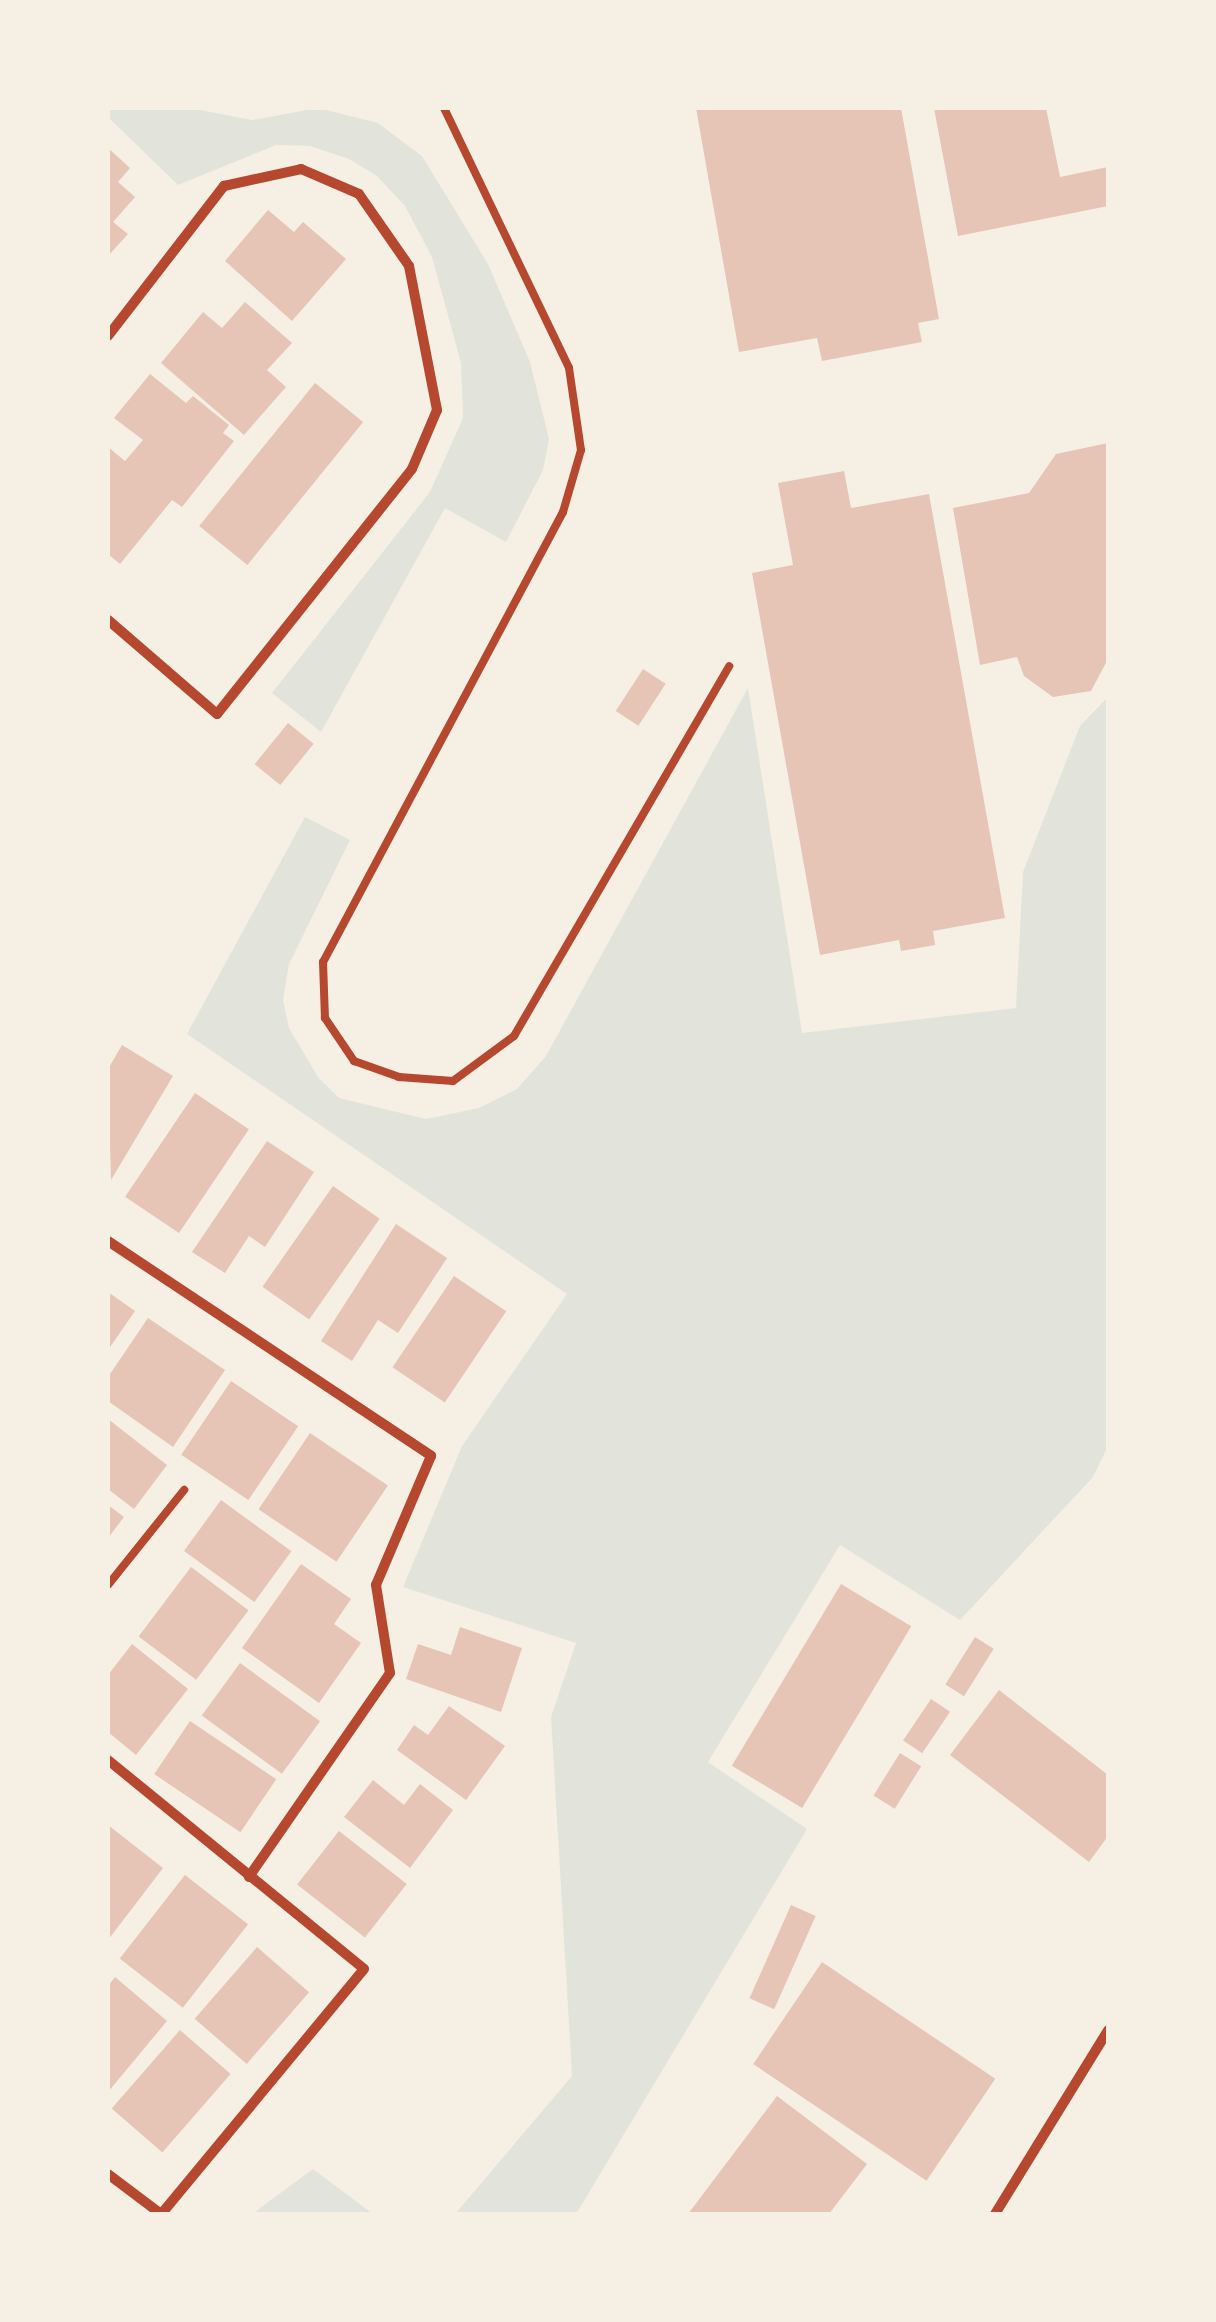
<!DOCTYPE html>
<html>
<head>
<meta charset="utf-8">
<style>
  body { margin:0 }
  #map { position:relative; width:1216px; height:2322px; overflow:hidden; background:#f6efe4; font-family:"Fira Sans Condensed",sans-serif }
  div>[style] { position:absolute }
  .green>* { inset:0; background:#e2e4dc }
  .building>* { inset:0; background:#e6c5b7; transform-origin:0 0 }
  .service>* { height:8px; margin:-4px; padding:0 4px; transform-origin:4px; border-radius:4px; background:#b5482f }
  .minor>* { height:10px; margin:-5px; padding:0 5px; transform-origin:5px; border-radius:5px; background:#b5482f }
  span { translate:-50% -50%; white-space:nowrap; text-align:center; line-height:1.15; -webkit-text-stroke:8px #f6efe4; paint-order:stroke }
  .frame { position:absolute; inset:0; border:110px solid #f6efe4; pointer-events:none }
</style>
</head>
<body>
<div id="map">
  <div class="green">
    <i style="clip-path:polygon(108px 108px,190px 108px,252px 120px,318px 108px,378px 123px,422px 156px,488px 264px,530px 362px,549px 439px,543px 470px,506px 542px,445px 508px,321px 732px,272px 693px,430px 492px,463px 418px,461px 363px,432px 257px,405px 206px,377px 176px,349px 159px,310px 146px,276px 145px,178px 185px,108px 117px)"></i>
    <i style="clip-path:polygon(748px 688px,802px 1033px,1016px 1008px,1023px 872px,1080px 726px,1108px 697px,1108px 1446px,1093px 1477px,960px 1620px,840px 1545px,708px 1762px,807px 1829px,576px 2214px,455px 2214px,572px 2076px,551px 1717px,576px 1643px,403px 1587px,462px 1446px,567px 1294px,187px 1034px,305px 817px,350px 840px,289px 964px,283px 1000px,289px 1028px,318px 1077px,339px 1098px,426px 1119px,479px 1108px,517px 1089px,546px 1056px)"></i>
    <i style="clip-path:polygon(313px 2169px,373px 2214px,252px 2214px)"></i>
  </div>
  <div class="building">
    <i style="clip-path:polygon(696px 108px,901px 108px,939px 319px,918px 323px,922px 342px,822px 361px,817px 338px,739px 352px)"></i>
    <i style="clip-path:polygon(934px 108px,1046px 108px,1060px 177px,1108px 167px,1108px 206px,958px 236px)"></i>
    <i style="clip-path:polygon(108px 148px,130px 168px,118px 182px,135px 197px,113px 222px,128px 234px,108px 256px)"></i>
    <i style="clip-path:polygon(268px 210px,294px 232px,303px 222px,346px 259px,292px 321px,225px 261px)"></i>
    <i style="clip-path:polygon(245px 302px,292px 343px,267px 370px,286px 387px,244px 435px,161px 363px,203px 312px,222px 328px)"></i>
    <i style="clip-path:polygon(150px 374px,186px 403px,193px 396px,229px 425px,223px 433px,234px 441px,182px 507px,172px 500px,120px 564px,108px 554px,108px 447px,125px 461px,143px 440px,114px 418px)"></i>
    <i style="left:315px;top:383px;width:62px;height:184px;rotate:39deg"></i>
    <i style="clip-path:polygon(1108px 443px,1108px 659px,1091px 691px,1053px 697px,1024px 676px,1017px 657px,980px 665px,953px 508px,1029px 493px,1056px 454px)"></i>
    <i style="clip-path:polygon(844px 471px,851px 508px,929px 494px,1005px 918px,933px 931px,935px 945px,901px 951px,899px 940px,820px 955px,752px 573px,793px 565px,778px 483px)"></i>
    <i style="left:643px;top:669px;width:27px;height:50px;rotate:33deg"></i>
    <i style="left:288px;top:723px;width:33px;height:53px;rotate:39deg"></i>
    <i style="clip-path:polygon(122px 1045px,173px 1076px,111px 1180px,108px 1069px)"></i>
    <i style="left:195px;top:1093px;width:65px;height:125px;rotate:34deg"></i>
    <i style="clip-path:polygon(267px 1141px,314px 1172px,265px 1247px,249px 1236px,225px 1273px,192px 1252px)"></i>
    <i style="left:333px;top:1186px;width:57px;height:123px;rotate:35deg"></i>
    <i style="clip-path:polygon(396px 1224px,447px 1258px,398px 1333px,378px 1320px,352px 1361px,321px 1341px)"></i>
    <i style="left:454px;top:1276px;width:63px;height:110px;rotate:34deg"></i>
    <i style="clip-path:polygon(108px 1292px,135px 1311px,108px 1350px)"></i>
    <i style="clip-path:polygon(148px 1318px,225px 1370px,173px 1447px,108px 1401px,108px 1377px)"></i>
    <i style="left:231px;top:1381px;width:81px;height:89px;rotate:34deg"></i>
    <i style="clip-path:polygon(108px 1419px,167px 1465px,134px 1509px,108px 1489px)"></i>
    <i style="left:310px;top:1433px;width:94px;height:92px;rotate:34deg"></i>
    <i style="left:221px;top:1500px;width:87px;height:63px;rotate:36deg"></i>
    <i style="clip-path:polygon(108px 1505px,124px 1517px,108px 1538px)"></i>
    <i style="clip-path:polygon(301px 1564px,351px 1599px,334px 1624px,361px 1643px,319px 1703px,242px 1648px)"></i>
    <i style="left:191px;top:1567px;width:72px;height:87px;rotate:37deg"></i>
    <i style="left:841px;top:1584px;width:82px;height:212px;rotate:31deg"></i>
    <i style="clip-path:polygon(460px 1627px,522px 1648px,501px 1712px,406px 1679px,418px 1644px,451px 1655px)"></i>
    <i style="left:975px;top:1637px;width:22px;height:56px;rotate:32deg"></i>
    <i style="clip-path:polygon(132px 1644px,188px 1689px,136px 1755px,108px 1732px,108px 1675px)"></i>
    <i style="left:240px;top:1663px;width:99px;height:65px;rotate:36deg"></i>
    <i style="clip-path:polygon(999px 1690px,1108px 1775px,1108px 1836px,1089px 1862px,950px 1755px)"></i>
    <i style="left:931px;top:1699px;width:23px;height:50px;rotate:34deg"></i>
    <i style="clip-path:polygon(449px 1706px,505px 1746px,466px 1800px,397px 1750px,414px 1725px,428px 1735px)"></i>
    <i style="left:190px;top:1721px;width:104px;height:64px;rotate:34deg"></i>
    <i style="left:900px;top:1753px;width:25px;height:50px;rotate:32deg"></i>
    <i style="clip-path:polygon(373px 1780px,404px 1805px,420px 1784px,453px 1810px,410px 1868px,344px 1817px)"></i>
    <i style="clip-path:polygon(108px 1825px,163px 1868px,108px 1940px)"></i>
    <i style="left:339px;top:1831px;width:86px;height:68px;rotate:38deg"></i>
    <i style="left:185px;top:1875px;width:80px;height:106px;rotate:38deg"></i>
    <i style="left:791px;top:1905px;width:27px;height:102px;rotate:24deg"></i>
    <i style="left:257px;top:1947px;width:69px;height:95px;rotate:41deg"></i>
    <i style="left:822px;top:1962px;width:209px;height:123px;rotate:34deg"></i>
    <i style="clip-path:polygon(115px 1977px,167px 2021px,108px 2092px,108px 1986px)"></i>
    <i style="left:180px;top:2030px;width:67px;height:104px;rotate:41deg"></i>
    <i style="clip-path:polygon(777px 2096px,867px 2164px,829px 2214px,688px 2214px)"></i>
  </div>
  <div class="service">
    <i style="left:444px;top:108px;width:288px;rotate:64.3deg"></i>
    <i style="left:569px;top:368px;width:83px;rotate:81.7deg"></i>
    <i style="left:581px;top:450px;width:65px;rotate:106.2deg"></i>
    <i style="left:563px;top:512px;width:510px;rotate:118.07deg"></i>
    <i style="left:323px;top:962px;width:56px;rotate:88deg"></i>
    <i style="left:325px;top:1018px;width:52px;rotate:56deg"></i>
    <i style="left:354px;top:1061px;width:48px;rotate:19.6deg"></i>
    <i style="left:399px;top:1077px;width:54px;rotate:4.2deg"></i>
    <i style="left:453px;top:1081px;width:76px;rotate:-36.4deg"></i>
    <i style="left:514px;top:1036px;width:428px;rotate:-59.8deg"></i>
    <i style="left:108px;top:1585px;width:122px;rotate:-51.3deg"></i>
  </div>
  <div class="minor">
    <i style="left:108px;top:336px;width:190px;rotate:-52.3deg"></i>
    <i style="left:224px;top:186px;width:79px;rotate:-12.4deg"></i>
    <i style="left:301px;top:169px;width:63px;rotate:23.3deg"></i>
    <i style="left:359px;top:194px;width:88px;rotate:55.2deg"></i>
    <i style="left:409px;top:266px;width:147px;rotate:79deg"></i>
    <i style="left:437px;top:410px;width:64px;rotate:113deg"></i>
    <i style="left:412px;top:469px;width:313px;rotate:128.5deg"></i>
    <i style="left:217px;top:714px;width:144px;rotate:-139.2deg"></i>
    <i style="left:108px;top:1241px;width:388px;rotate:33.6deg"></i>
    <i style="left:431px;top:1456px;width:140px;rotate:113.1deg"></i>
    <i style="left:376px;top:1585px;width:89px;rotate:81deg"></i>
    <i style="left:390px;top:1673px;width:248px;rotate:124.7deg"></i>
    <i style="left:108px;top:1760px;width:330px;rotate:39.2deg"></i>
    <i style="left:364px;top:1969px;width:318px;rotate:129.6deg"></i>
    <i style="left:161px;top:2214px;width:66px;rotate:-143deg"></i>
    <i style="left:995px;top:2214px;width:216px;rotate:-58.4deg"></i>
  </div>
  <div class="frame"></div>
</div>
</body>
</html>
